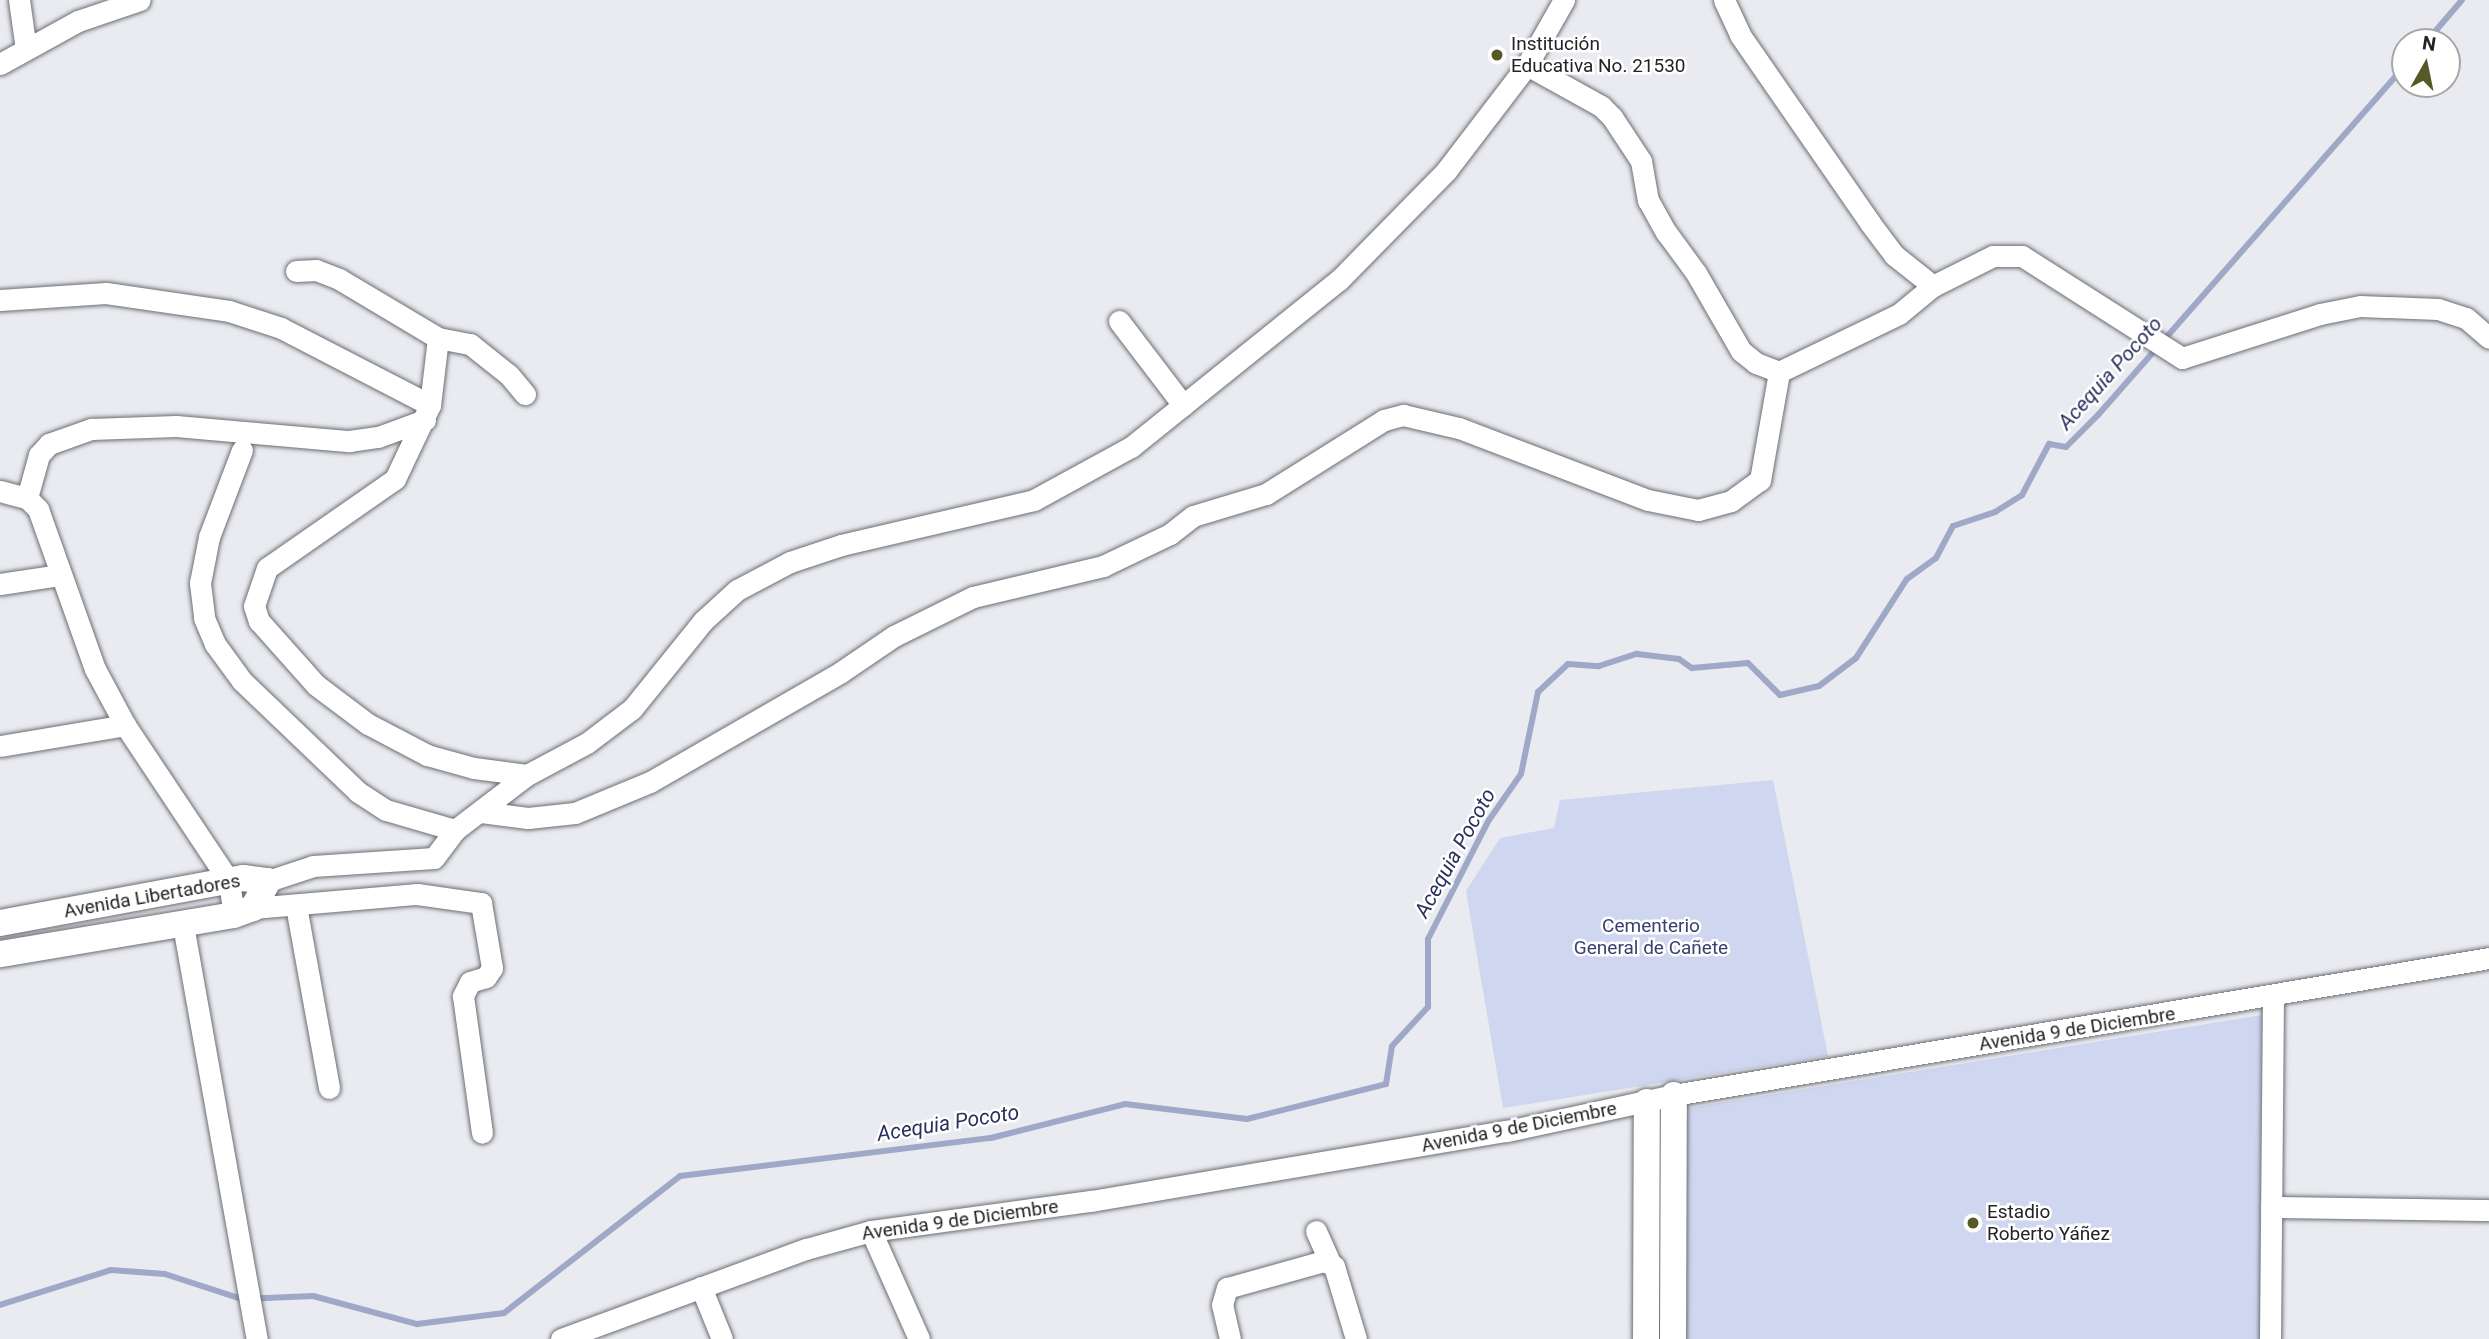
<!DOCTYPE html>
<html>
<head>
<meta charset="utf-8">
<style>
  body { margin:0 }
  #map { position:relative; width:2489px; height:1339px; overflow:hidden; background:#e9ebf1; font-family:Roboto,sans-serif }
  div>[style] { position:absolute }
  .green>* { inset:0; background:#cfd6f0 }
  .stream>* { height:6px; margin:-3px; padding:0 3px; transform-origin:3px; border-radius:3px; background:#9fa8c7 }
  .roads { filter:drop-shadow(0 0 2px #6c6e73) drop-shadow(0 0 2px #6c6e73) }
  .minor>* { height:21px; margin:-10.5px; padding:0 10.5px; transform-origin:10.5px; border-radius:10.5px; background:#fff }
  .tertiary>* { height:26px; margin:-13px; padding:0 13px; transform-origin:13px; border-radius:13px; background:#fff }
  .dots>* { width:19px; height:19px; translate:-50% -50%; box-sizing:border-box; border:4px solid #fff; border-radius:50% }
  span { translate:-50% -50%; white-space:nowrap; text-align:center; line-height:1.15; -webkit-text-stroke:5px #fff; paint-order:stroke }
  .poi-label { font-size:19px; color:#232325 }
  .left { translate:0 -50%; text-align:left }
  .street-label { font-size:19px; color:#232325 }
  .park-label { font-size:19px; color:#38426f }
  .water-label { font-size:21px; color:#28315c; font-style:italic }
  .north { position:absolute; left:2391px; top:28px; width:70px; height:70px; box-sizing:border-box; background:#fff; border:2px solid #a7a7a8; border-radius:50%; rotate:9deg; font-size:19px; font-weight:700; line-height:28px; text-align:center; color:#232325 }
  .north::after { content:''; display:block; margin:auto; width:24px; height:32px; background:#575a27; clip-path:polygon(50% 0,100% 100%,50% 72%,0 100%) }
</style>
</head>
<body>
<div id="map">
  <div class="green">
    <i style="clip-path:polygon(1773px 780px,1828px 1056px,1503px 1108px,1466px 891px,1500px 838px,1554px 828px,1560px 800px)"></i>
    <i style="clip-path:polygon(2262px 1015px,2260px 1339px,1686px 1339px,1687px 1108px)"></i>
  </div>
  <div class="stream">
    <i style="left:2426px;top:42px;width:55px;rotate:-49.4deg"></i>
    <i style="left:0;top:1305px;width:116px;rotate:-17.5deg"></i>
    <i style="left:111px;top:1270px;width:54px;rotate:4.2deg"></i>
    <i style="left:165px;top:1274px;width:81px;rotate:18deg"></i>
    <i style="left:242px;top:1299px;width:71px;rotate:-2.4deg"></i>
    <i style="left:313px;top:1296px;width:108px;rotate:15.1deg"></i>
    <i style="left:417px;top:1324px;width:88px;rotate:-7.2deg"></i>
    <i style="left:504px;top:1313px;width:223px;rotate:-37.9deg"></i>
    <i style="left:680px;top:1176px;width:313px;rotate:-7deg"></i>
    <i style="left:991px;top:1138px;width:138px;rotate:-14.2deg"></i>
    <i style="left:1125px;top:1104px;width:123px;rotate:7deg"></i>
    <i style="left:1247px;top:1119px;width:143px;rotate:-14.1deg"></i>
    <i style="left:1386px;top:1084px;width:38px;rotate:-81deg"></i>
    <i style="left:1392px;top:1046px;width:53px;rotate:-47.3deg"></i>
    <i style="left:1428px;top:1007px;width:68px;rotate:-90deg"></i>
    <i style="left:1428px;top:939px;width:134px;rotate:-62.9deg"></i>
    <i style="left:1489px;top:820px;width:56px;rotate:-55.2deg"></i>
    <i style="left:1521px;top:774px;width:84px;rotate:-78.3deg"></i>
    <i style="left:1538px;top:692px;width:41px;rotate:-43deg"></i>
    <i style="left:1568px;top:664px;width:31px;rotate:4deg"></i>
    <i style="left:1599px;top:666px;width:40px;rotate:-18deg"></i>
    <i style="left:1637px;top:654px;width:42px;rotate:6.8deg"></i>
    <i style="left:1679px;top:659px;width:16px;rotate:35deg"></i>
    <i style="left:1692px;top:668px;width:56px;rotate:-5.1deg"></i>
    <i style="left:1748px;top:663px;width:45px;rotate:45deg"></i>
    <i style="left:1780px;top:695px;width:40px;rotate:-13deg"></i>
    <i style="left:1819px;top:686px;width:46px;rotate:-37.1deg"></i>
    <i style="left:1856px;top:658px;width:94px;rotate:-57.2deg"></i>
    <i style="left:1907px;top:579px;width:36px;rotate:-36deg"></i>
    <i style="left:1936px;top:558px;width:36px;rotate:-62deg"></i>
    <i style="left:1953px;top:526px;width:44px;rotate:-18.4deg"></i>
    <i style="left:1995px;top:512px;width:32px;rotate:-32deg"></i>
    <i style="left:2022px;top:495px;width:58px;rotate:-62.1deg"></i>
    <i style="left:2049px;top:444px;width:17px;rotate:10deg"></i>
    <i style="left:2066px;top:447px;width:45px;rotate:-45deg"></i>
    <i style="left:2098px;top:415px;width:465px;rotate:-48.7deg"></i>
  </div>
  <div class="roads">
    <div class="minor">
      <i style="left:19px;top:0;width:49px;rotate:81.9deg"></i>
      <i style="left:1724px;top:0;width:38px;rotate:65deg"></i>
      <i style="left:1740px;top:35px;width:229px;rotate:55.3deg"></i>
      <i style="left:1870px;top:223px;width:40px;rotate:53deg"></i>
      <i style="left:1894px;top:255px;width:50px;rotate:38.5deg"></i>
      <i style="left:1933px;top:286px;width:67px;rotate:-26.6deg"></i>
      <i style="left:1993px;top:256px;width:29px"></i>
      <i style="left:2022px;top:256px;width:190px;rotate:32.5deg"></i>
      <i style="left:2182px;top:358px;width:145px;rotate:-17.7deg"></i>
      <i style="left:2320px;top:314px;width:41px;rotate:-11.3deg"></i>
      <i style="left:2360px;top:306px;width:78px;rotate:2.2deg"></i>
      <i style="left:2438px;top:309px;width:29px;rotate:18deg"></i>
      <i style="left:2466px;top:318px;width:30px;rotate:41deg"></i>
      <i style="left:0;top:64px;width:89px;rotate:-28.9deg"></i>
      <i style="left:78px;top:21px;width:65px;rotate:-18.7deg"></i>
      <i style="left:1527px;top:65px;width:85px;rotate:29deg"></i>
      <i style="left:1601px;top:106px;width:16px;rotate:45deg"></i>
      <i style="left:1612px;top:117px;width:53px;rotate:56.6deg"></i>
      <i style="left:1641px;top:161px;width:40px;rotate:80deg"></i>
      <i style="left:1648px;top:200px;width:37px;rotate:61deg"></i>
      <i style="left:1666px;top:232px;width:51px;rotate:53.8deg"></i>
      <i style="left:1696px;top:273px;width:90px;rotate:60deg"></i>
      <i style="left:1741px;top:351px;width:19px;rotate:39deg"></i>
      <i style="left:1756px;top:363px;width:25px;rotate:21deg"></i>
      <i style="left:1779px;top:372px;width:133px;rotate:-25.8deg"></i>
      <i style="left:1899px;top:314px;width:44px;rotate:-39.5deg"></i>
      <i style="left:296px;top:271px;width:20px;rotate:-3deg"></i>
      <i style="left:316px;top:270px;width:25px;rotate:21deg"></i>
      <i style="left:339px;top:279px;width:115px;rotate:30.8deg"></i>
      <i style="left:438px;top:338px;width:67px;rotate:96.8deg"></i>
      <i style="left:0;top:300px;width:106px;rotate:-3.8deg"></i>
      <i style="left:106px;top:293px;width:124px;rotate:8.3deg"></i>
      <i style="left:229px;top:311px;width:55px;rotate:18.1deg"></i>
      <i style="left:281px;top:328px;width:168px;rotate:27.3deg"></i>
      <i style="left:430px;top:405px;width:82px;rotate:115.3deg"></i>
      <i style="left:395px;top:479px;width:156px;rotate:145.2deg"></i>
      <i style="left:267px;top:568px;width:40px;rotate:108.9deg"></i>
      <i style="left:254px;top:606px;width:16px;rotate:72deg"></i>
      <i style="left:259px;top:621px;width:86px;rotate:48.3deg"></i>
      <i style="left:316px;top:685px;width:65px;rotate:36.9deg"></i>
      <i style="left:368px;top:724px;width:67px;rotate:27.7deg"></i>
      <i style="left:427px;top:755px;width:49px;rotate:15.5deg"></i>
      <i style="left:474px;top:768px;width:53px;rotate:7.5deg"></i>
      <i style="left:1119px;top:321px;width:106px;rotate:52.7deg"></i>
      <i style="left:438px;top:338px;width:33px;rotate:11deg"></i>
      <i style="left:470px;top:344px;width:50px;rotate:38.5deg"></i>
      <i style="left:509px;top:375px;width:25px;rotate:50deg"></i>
      <i style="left:242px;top:450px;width:93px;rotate:110.8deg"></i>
      <i style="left:209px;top:537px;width:47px;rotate:101.1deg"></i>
      <i style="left:200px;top:583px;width:35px;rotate:83deg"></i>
      <i style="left:204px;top:618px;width:28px;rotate:67deg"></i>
      <i style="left:215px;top:644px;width:46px;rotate:53.9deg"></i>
      <i style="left:242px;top:681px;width:161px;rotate:43.7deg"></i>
      <i style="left:358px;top:792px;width:33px;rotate:33deg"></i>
      <i style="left:386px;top:810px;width:72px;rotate:16.2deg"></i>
      <i style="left:0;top:491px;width:28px;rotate:15deg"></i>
      <i style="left:27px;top:498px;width:16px;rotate:45deg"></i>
      <i style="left:38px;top:509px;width:170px;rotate:70.4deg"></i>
      <i style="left:95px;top:669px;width:64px;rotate:61.8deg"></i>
      <i style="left:125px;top:725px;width:187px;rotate:56.3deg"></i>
      <i style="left:229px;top:881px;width:34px;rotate:82deg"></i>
      <i style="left:27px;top:498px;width:45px;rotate:-74.4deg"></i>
      <i style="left:39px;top:455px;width:15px;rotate:-48deg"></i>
      <i style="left:49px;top:444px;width:45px;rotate:-19.7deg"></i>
      <i style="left:91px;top:429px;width:85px;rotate:-2deg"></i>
      <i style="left:176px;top:426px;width:174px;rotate:5deg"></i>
      <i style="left:349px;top:441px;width:29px;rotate:-8deg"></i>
      <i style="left:378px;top:437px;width:50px;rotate:-19.9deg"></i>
      <i style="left:0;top:584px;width:61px;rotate:-8.5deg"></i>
      <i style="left:0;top:746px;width:127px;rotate:-9.5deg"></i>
      <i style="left:481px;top:812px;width:47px;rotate:7.3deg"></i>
      <i style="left:528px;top:818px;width:47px;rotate:-6.1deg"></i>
      <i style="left:575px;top:813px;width:81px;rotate:-22.5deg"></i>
      <i style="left:650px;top:782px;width:220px;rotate:-29.9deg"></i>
      <i style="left:841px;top:672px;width:64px;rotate:-34.2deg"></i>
      <i style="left:894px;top:636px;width:88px;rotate:-26.3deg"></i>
      <i style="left:973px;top:597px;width:134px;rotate:-13.4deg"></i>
      <i style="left:1103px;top:566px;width:74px;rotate:-25.5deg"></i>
      <i style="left:1170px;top:534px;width:29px;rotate:-38deg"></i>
      <i style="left:1193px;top:516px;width:76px;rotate:-16.8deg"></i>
      <i style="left:1266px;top:494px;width:139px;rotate:-32.1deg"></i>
      <i style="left:1384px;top:420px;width:20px;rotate:-15deg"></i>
      <i style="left:1403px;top:415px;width:57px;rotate:13.1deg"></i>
      <i style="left:1459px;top:428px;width:202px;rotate:20.9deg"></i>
      <i style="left:1648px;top:500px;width:51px;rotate:11.3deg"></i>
      <i style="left:1698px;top:510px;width:34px;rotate:-15deg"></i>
      <i style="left:1731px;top:501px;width:36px;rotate:-36deg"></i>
      <i style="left:1760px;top:480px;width:110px;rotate:-80deg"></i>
      <i style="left:268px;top:881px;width:47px;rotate:-18.4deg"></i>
      <i style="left:313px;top:866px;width:121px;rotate:-3.8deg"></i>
      <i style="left:434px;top:858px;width:35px;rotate:-53deg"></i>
      <i style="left:455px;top:830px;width:91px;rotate:-37.4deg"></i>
      <i style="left:527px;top:775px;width:68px;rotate:-28.1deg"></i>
      <i style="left:587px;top:743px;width:56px;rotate:-37.1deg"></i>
      <i style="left:632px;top:709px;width:113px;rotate:-51.1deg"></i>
      <i style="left:703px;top:621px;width:46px;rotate:-42.4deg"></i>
      <i style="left:737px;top:590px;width:60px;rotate:-27.8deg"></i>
      <i style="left:790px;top:562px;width:54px;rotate:-18.4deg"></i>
      <i style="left:841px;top:545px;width:198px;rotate:-13.1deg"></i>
      <i style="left:1034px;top:500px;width:111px;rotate:-28.7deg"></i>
      <i style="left:1131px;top:447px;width:267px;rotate:-38.8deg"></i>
      <i style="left:1339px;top:280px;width:153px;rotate:-45.5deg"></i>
      <i style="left:1446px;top:171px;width:133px;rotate:-52.6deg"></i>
      <i style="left:1527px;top:65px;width:75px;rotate:-60.4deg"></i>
      <i style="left:296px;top:906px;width:185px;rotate:79.7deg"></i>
      <i style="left:253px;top:908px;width:165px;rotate:-4.9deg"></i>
      <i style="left:417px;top:894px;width:65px;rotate:8deg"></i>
      <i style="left:481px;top:903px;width:66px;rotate:80.4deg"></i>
      <i style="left:492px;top:968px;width:11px;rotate:124deg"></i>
      <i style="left:486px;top:977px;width:17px;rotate:163deg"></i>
      <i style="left:470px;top:982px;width:16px;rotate:117deg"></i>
      <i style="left:463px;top:996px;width:138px;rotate:82.1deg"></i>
      <i style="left:183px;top:925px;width:421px;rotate:79.9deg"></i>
      <i style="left:2271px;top:1207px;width:218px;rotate:0.8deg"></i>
      <i style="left:871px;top:1231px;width:118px;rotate:66deg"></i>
      <i style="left:1316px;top:1231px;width:34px;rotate:66deg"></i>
      <i style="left:701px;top:1287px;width:56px;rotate:68deg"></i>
      <i style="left:561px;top:1339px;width:261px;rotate:-20.2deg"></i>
      <i style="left:806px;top:1249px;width:67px;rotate:-15.5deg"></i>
      <i style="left:871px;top:1231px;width:222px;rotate:-7.8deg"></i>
      <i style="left:1091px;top:1201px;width:422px;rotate:-9.6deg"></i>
      <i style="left:1507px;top:1131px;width:171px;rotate:-12.2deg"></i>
      <i style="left:1674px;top:1095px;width:826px;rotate:-9.54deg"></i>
      <i style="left:1230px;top:1339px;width:35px;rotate:-103deg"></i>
      <i style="left:1222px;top:1305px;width:18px;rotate:-74deg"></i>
      <i style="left:1227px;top:1288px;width:101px;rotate:-15.6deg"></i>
      <i style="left:1324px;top:1261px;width:11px;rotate:27deg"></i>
      <i style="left:1334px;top:1266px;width:76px;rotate:73.2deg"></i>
      <i style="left:2270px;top:1339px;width:342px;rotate:-89.5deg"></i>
    </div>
    <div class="tertiary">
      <i style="left:0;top:923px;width:247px;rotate:-10.5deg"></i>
      <i style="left:243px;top:878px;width:25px;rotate:7deg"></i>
      <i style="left:268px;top:881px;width:31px;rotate:119deg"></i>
      <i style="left:253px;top:908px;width:20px;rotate:160deg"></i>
      <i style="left:234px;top:915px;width:237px;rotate:170.5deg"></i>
      <i style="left:1646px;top:1339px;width:237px;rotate:-89.8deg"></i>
      <i style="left:1673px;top:1339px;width:244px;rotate:-89.8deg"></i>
    </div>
  </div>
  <div class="dots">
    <i style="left:1497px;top:55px;background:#575a27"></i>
    <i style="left:1973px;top:1223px;background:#575a27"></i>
  </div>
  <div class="poi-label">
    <span class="left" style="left:1511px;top:55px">Institución<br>Educativa No. 21530</span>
    <span class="left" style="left:1987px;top:1223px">Estadio<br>Roberto Yáñez</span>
  </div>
  <div class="street-label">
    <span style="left:152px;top:896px;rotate:-10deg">Avenida Libertadores</span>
    <span style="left:2077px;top:1029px;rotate:-9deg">Avenida 9 de Diciembre</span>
    <span style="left:1519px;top:1127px;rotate:-11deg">Avenida 9 de Diciembre</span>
    <span style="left:960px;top:1220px;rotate:-8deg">Avenida 9 de Diciembre</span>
  </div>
  <div class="park-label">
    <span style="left:1651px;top:937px">Cementerio<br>General de Cañete</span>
  </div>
  <div class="water-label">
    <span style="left:2110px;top:373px;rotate:-48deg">Acequia Pocoto</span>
    <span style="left:1455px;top:853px;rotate:-61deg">Acequia Pocoto</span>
    <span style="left:948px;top:1123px;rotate:-9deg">Acequia Pocoto</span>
  </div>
  <div class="north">N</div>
</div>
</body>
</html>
